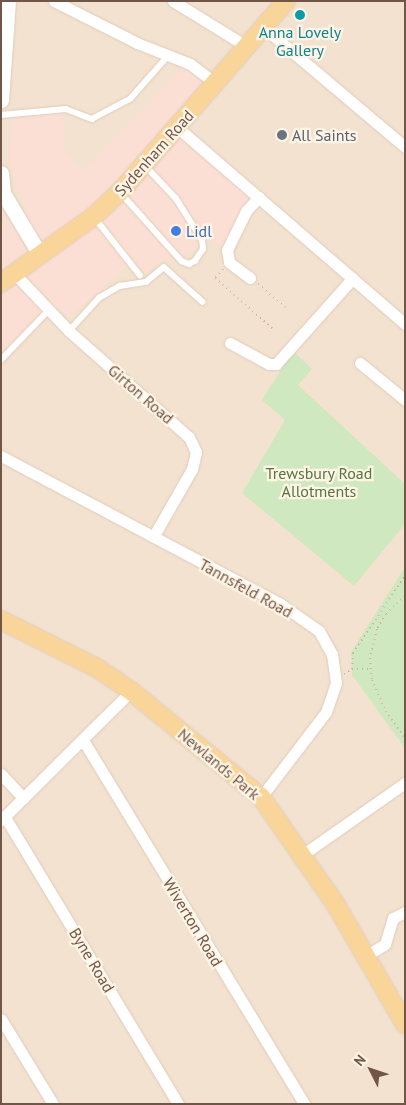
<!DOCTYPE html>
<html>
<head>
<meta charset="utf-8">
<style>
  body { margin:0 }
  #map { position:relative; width:406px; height:1105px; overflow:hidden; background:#fbf0e0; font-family:"PT Sans",sans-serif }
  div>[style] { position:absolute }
  .residential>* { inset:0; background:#f3e2cf }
  .commercial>* { inset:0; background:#fcdfd4 }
  .green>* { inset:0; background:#d0e8bf }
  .path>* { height:2px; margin-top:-1px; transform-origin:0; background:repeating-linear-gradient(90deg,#d4b19c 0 1px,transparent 0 5px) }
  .roads { filter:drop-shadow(0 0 1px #dfccbc) drop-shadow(0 0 1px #dfccbc) }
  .lane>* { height:5.5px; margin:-2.75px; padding:0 2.75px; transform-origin:2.75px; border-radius:2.75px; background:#fff }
  .street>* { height:11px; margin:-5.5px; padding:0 5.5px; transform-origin:5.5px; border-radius:5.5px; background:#fff }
  .secondary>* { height:15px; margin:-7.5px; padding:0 7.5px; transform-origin:7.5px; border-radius:7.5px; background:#fff }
  .primary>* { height:18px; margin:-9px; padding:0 9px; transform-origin:9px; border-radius:9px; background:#f9d599 }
  .dots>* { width:14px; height:14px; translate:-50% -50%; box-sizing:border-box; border:2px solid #fff5e6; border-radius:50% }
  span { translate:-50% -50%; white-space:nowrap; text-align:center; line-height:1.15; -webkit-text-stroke:4.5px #fff5e6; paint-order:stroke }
  .culture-label { font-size:16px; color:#0d838f }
  .worship-label { font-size:16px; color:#5b616d }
  .left { translate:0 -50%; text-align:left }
  .street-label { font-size:16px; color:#715648 }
  .shop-label { font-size:16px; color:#366cbe }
  .park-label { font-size:16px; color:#517741 }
  .frame { position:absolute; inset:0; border:2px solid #715648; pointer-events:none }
  .north { position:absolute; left:346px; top:1045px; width:50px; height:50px; -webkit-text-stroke:4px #fff5e6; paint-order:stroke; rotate:311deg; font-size:14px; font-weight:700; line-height:20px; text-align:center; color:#715648 }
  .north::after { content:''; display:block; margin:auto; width:18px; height:22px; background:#715648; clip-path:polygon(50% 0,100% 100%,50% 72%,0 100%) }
</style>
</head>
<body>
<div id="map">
  <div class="residential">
    <i style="clip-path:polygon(1px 1px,274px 1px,168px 130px,1px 269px)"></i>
    <i style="clip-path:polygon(295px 1px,405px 1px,405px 1104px,1px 1104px,1px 296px)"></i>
  </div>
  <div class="commercial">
    <i style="clip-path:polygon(186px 65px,211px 83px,174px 129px,250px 194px,223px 248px,208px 236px,180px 259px,175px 253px,146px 272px,128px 264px,68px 318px,57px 306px,1px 350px,1px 225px,25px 210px,14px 181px,9px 152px,14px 115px,64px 112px,64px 152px,82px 172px)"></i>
  </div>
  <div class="green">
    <i style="clip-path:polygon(293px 351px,312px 369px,298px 385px,405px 484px,405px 524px,354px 586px,242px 493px,285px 420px,262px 400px)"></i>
    <i style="clip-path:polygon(405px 567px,405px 748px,352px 675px,351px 652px)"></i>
  </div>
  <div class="path">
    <i style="left:223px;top:269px;width:12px;rotate:132deg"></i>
    <i style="left:215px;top:278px;width:77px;rotate:41.3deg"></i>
    <i style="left:258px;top:284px;width:38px;rotate:40deg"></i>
    <i style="left:405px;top:596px;width:26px;rotate:137deg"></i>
    <i style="left:386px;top:614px;width:17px;rotate:121deg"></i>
    <i style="left:377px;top:629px;width:30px;rotate:104deg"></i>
    <i style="left:370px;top:658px;width:22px;rotate:85deg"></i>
    <i style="left:372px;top:680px;width:34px;rotate:66deg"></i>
    <i style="left:386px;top:711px;width:33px;rotate:55deg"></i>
    <i style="left:352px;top:669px;width:18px"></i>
    <i style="left:344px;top:674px;width:9px;rotate:-32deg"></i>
    <i style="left:352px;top:669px;width:16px;rotate:-86deg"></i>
    <i style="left:353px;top:653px;width:93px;rotate:-56deg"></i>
  </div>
  <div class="roads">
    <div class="lane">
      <i style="left:1px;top:115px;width:65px;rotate:-5.3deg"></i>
      <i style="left:66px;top:109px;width:28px;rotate:21deg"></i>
      <i style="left:92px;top:119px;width:43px;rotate:-27.8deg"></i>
      <i style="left:130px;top:99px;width:57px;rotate:-48.5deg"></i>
      <i style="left:122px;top:194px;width:90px;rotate:48.2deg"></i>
      <i style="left:182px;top:261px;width:8px;rotate:23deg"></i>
      <i style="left:189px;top:264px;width:7px;rotate:-27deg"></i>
      <i style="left:195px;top:261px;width:14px;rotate:-56deg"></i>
      <i style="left:203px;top:249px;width:9px;rotate:-96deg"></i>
      <i style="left:202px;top:240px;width:49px;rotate:-122.4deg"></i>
      <i style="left:176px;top:199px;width:44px;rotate:-133.2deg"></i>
      <i style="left:95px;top:218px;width:73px;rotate:51.7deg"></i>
      <i style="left:69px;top:331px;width:45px;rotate:-47.7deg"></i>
      <i style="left:99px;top:298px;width:24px;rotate:-30deg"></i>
      <i style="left:120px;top:286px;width:26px;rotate:-9deg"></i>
      <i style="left:146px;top:282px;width:23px;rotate:-40deg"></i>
      <i style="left:164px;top:267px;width:52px;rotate:41.9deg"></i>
      <i style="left:1px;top:360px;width:68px;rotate:-46.2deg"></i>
    </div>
    <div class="street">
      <i style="left:54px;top:1px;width:93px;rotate:26.8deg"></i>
      <i style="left:137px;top:43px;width:57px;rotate:21.6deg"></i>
      <i style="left:190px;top:64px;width:31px;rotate:37deg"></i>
      <i style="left:173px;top:1px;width:86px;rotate:31.7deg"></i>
      <i style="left:263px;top:27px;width:186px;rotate:40.2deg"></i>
      <i style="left:178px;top:128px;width:300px;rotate:40.8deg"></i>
      <i style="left:14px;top:273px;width:80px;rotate:46.5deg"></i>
      <i style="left:69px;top:331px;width:160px;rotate:41.5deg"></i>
      <i style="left:189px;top:437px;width:17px;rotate:65deg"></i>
      <i style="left:196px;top:452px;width:17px;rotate:103deg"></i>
      <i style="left:192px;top:469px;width:78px;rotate:119.8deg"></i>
      <i style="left:250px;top:278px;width:26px;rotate:-143deg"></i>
      <i style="left:229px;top:262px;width:12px;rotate:-99deg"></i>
      <i style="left:227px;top:250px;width:43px;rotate:-64deg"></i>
      <i style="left:246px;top:211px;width:19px;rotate:-47deg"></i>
      <i style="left:230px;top:343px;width:44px;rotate:28.3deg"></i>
      <i style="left:269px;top:364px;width:7px"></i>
      <i style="left:276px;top:364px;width:115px;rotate:-48.2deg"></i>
      <i style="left:360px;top:363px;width:58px;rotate:39.4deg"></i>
      <i style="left:1px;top:456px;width:314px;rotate:27.9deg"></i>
      <i style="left:279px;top:603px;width:49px;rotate:35deg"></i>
      <i style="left:319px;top:631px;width:26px;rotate:61deg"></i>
      <i style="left:332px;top:654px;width:29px;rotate:82deg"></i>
      <i style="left:336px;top:683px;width:31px;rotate:109deg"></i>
      <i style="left:326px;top:712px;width:107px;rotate:127.4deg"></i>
      <i style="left:83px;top:740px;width:426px;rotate:58.7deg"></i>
      <i style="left:1px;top:774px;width:33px;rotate:47deg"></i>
      <i style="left:5px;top:817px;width:335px;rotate:58.9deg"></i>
      <i style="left:1px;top:820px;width:183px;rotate:-44.8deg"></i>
      <i style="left:302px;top:855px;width:126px;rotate:-35deg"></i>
      <i style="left:367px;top:955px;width:21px;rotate:-31deg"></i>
      <i style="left:385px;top:944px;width:27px;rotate:-73deg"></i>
      <i style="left:393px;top:918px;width:13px;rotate:-27deg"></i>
      <i style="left:1px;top:1019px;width:100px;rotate:58.5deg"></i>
    </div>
    <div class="secondary">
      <i style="left:1px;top:100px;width:99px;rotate:-86deg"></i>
      <i style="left:1px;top:173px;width:20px;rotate:84deg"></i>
      <i style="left:3px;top:193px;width:70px;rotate:59deg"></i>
    </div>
    <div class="primary">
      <i style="left:1px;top:283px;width:115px;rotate:-35.8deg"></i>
      <i style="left:94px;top:216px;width:35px;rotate:-43deg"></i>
      <i style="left:120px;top:192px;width:253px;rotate:-49deg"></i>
      <i style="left:1px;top:620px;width:107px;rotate:26.6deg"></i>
      <i style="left:97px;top:668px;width:41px;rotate:34.1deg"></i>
      <i style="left:131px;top:691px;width:168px;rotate:39.2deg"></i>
      <i style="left:261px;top:797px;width:131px;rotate:55.2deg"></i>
      <i style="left:336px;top:905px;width:138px;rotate:59.9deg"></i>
    </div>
  </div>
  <div class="dots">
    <i style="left:300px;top:15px;background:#0f9aa8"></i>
    <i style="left:282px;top:135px;background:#6b7280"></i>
    <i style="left:176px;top:231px;background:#3f7fe0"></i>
  </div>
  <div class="culture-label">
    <span style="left:300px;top:41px">Anna Lovely<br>Gallery</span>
  </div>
  <div class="worship-label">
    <span class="left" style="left:292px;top:135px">All Saints</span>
  </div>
  <div class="street-label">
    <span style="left:154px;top:153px;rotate:-48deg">Sydenham Road</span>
    <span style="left:141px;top:394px;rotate:41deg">Girton Road</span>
    <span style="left:246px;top:588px;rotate:29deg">Tannsfeld Road</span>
    <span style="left:219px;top:764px;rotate:40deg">Newlands Park</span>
    <span style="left:193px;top:922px;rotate:59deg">Wiverton Road</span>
    <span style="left:92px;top:960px;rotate:59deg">Byne Road</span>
  </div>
  <div class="shop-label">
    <span class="left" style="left:186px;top:231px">Lidl</span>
  </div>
  <div class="park-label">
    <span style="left:319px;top:482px">Trewsbury Road<br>Allotments</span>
  </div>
  <div class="frame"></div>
  <div class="north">N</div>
</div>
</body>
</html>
